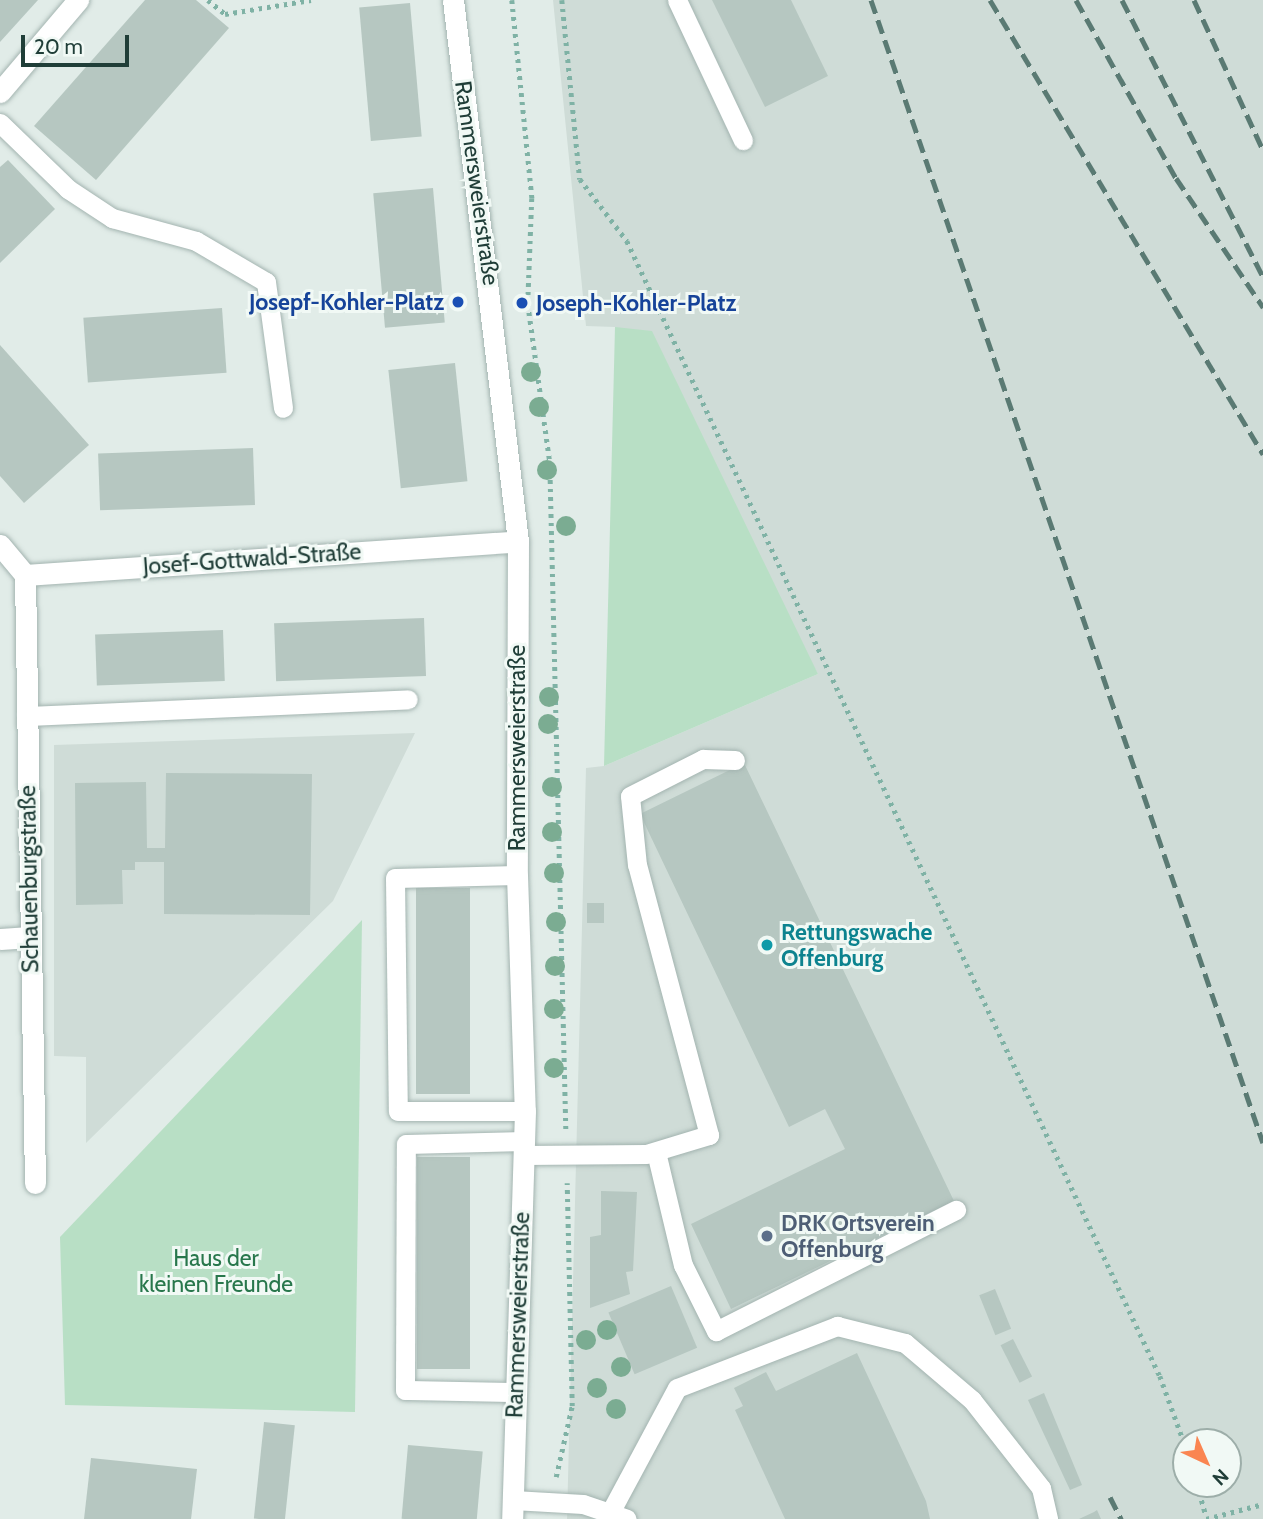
<!DOCTYPE html>
<html>
<head>
<meta charset="utf-8">
<style>
  body { margin:0 }
  #map { position:relative; width:1263px; height:1519px; overflow:hidden; background:#e1ece8; font-family:Cabin,sans-serif }
  div>[style] { position:absolute }
  .built>* { inset:0; background:#cfdcd7 }
  .green>* { inset:0; background:#b8dfc5 }
  .building>* { inset:0; background:#b6c7c1; transform-origin:0 0 }
  .path>* { height:4.5px; margin-top:-2.25px; transform-origin:0; background:repeating-linear-gradient(90deg,#7fb2a5 0 3.5px,transparent 0 8.5px) }
  .roads { filter:drop-shadow(0 0 2px #a3b4b0) drop-shadow(0 0 2px #a3b4b0) }
  .service>* { height:19px; margin:-9.5px; padding:0 9.5px; transform-origin:9.5px; border-radius:9.5px; background:#fff }
  .minor>* { height:21px; margin:-10.5px; padding:0 10.5px; transform-origin:10.5px; border-radius:10.5px; background:#fff }
  .tertiary>* { height:21px; margin:-10.5px; padding:0 10.5px; transform-origin:10.5px; border-radius:10.5px; background:#fff }
  .rail>* { height:5px; margin-top:-2.5px; transform-origin:0; background:repeating-linear-gradient(90deg,#5a7a73 0 14px,transparent 0 21px) }
  .trees>* { width:20px; height:20px; margin:-10px; border-radius:50%; background:#7bac92 }
  .dots>* { width:19px; height:19px; translate:-50% -50%; box-sizing:border-box; border:4px solid #f1f9f5; border-radius:50% }
  span { translate:-50% -50%; white-space:nowrap; text-align:center; line-height:1.15; -webkit-text-stroke:6px #f1f9f5; paint-order:stroke }
  .street-label { font-size:23px; color:#203e38 }
  .transit-label { font-size:23px; color:#164399; font-weight:700 }
  .right { translate:-100% -50%; text-align:right }
  .left { translate:0 -50%; text-align:left }
  .culture-label { font-size:23px; color:#0d838f; font-weight:700 }
  .service-label { font-size:23px; color:#4e5e75; font-weight:700 }
  .park-label { font-size:23px; color:#28774c }
  .north { position:absolute; left:1172px; top:1428px; width:70px; height:70px; box-sizing:border-box; background:#f1f9f5; border:2px solid #9daea9; border-radius:50%; rotate:136deg; font-size:19px; font-weight:700; line-height:28px; text-align:center; color:#203e38 }
  .north::after { content:''; display:block; margin:auto; width:24px; height:32px; background:#fa8551; clip-path:polygon(50% 0,100% 100%,50% 72%,0 100%) }
  .scale { position:absolute; left:21px; top:35px; width:108px; height:32px; box-sizing:border-box; border:4px solid #203e38; border-top:0; padding-left:9px; font-size:21px; line-height:24px; white-space:nowrap; color:#203e38; -webkit-text-stroke:5px #f1f9f5; paint-order:stroke }
</style>
</head>
<body>
<div id="map">
  <div class="built">
    <i style="clip-path:polygon(evenodd,553px 0,1263px 0,1263px 1519px,567px 1519px,586px 768px,604px 766px,818px 674px,615px 327px,586px 326px,553px 0,1186px 1442px,1228px 1442px,1228px 1484px,1186px 1484px,1186px 1442px)"></i>
    <i style="clip-path:polygon(415px 733px,333px 901px,86px 1143px,86px 1057px,54px 1056px,54px 745px)"></i>
  </div>
  <div class="green">
    <i style="clip-path:polygon(615px 327px,652px 331px,818px 674px,604px 766px)"></i>
    <i style="clip-path:polygon(362px 920px,355px 1412px,65px 1405px,60px 1237px)"></i>
  </div>
  <div class="building">
    <i style="clip-path:polygon(0 0,38px 0,0 42px)"></i>
    <i style="clip-path:polygon(145px 0,196px 0,229px 28px,96px 180px,34px 126px)"></i>
    <i style="clip-path:polygon(712px 0,791px 0,828px 76px,765px 107px)"></i>
    <i style="left:410px;top:3px;width:134px;height:51px;rotate:85deg"></i>
    <i style="clip-path:polygon(8px 160px,55px 209px,0 263px,0 167px)"></i>
    <i style="left:433px;top:188px;width:135px;height:60px;rotate:85deg"></i>
    <i style="left:222px;top:308px;width:65px;height:139px;rotate:86deg"></i>
    <i style="clip-path:polygon(0 345px,89px 445px,24px 503px,0 476px)"></i>
    <i style="left:455px;top:363px;width:119px;height:67px;rotate:84deg"></i>
    <i style="left:253px;top:448px;width:57px;height:155px;rotate:88deg"></i>
    <i style="left:424px;top:618px;width:58px;height:150px;rotate:88deg"></i>
    <i style="left:223px;top:630px;width:51px;height:128px;rotate:88deg"></i>
    <i style="clip-path:polygon(744px 763px,954px 1201px,731px 1309px,691px 1224px,845px 1149px,825px 1109px,789px 1127px,640px 814px)"></i>
    <i style="clip-path:polygon(166px 773px,312px 774px,310px 915px,164px 914px,164px 862px,135px 862px,135px 870px,122px 870px,123px 904px,76px 905px,75px 783px,146px 782px,147px 848px,165px 848px)"></i>
    <i style="left:416px;top:888px;width:54px;height:206px"></i>
    <i style="left:587px;top:903px;width:17px;height:20px"></i>
    <i style="left:417px;top:1157px;width:53px;height:212px"></i>
    <i style="clip-path:polygon(601px 1191px,637px 1192px,633px 1271px,626px 1272px,630px 1294px,590px 1308px,590px 1237px,601px 1235px)"></i>
    <i style="left:671px;top:1286px;width:67px;height:68px;rotate:67deg"></i>
    <i style="left:995px;top:1289px;width:43px;height:17px;rotate:68deg"></i>
    <i style="left:1013px;top:1339px;width:42px;height:14px;rotate:63deg"></i>
    <i style="clip-path:polygon(857px 1353px,926px 1501px,930px 1519px,785px 1519px,735px 1410px,743px 1406px,734px 1388px,766px 1372px,776px 1391px)"></i>
    <i style="clip-path:polygon(1044px 1393px,1082px 1485px,1070px 1490px,1028px 1400px)"></i>
    <i style="left:264px;top:1422px;width:31px;height:97px;rotate:6deg"></i>
    <i style="left:408px;top:1445px;width:75px;height:74px;rotate:5deg"></i>
    <i style="clip-path:polygon(91px 1458px,197px 1469px,191px 1519px,84px 1519px)"></i>
    <i style="clip-path:polygon(1097px 1510px,1101px 1519px,1079px 1519px,1094px 1512px)"></i>
  </div>
  <div class="path">
    <i style="left:208px;top:0;width:22px;rotate:39deg"></i>
    <i style="left:225px;top:14px;width:87px;rotate:-9.2deg"></i>
    <i style="left:512px;top:0;width:199px;rotate:84.2deg"></i>
    <i style="left:532px;top:198px;width:106px;rotate:92.2deg"></i>
    <i style="left:528px;top:304px;width:161px;rotate:82.1deg"></i>
    <i style="left:550px;top:463px;width:666px;rotate:88.62deg"></i>
    <i style="left:562px;top:0;width:180px;rotate:84.3deg"></i>
    <i style="left:580px;top:179px;width:78px;rotate:52.8deg"></i>
    <i style="left:627px;top:241px;width:1254px;rotate:64.85deg"></i>
    <i style="left:1160px;top:1376px;width:77px;rotate:70.1deg"></i>
    <i style="left:556px;top:1477px;width:73px;rotate:-77.3deg"></i>
    <i style="left:572px;top:1406px;width:223px;rotate:-91.3deg"></i>
    <i style="left:1197px;top:1484px;width:33px;rotate:74deg"></i>
    <i style="left:1206px;top:1519px;width:59px;rotate:-14.7deg"></i>
  </div>
  <div class="roads">
    <div class="service">
      <i style="left:677px;top:0;width:155px;rotate:64.8deg"></i>
      <i style="left:0;top:123px;width:95px;rotate:44.1deg"></i>
      <i style="left:68px;top:189px;width:53px;rotate:33.4deg"></i>
      <i style="left:112px;top:218px;width:87px;rotate:15.3deg"></i>
      <i style="left:196px;top:241px;width:81px;rotate:30.4deg"></i>
      <i style="left:266px;top:282px;width:127px;rotate:82.3deg"></i>
      <i style="left:26px;top:716px;width:382px;rotate:-2.5deg"></i>
      <i style="left:517px;top:875px;width:122px;rotate:178.6deg"></i>
      <i style="left:395px;top:878px;width:233px;rotate:89.3deg"></i>
      <i style="left:398px;top:1111px;width:127px"></i>
      <i style="left:656px;top:1152px;width:116px;rotate:76.6deg"></i>
      <i style="left:683px;top:1265px;width:74px;rotate:63.4deg"></i>
      <i style="left:716px;top:1331px;width:269px;rotate:-26.8deg"></i>
      <i style="left:524px;top:1155px;width:122px;rotate:-0.5deg"></i>
      <i style="left:646px;top:1154px;width:66px;rotate:-16.8deg"></i>
      <i style="left:709px;top:1135px;width:279px;rotate:-104.9deg"></i>
      <i style="left:637px;top:865px;width:69px;rotate:-95.8deg"></i>
      <i style="left:630px;top:796px;width:82px;rotate:-26.9deg"></i>
      <i style="left:703px;top:759px;width:32px;rotate:2deg"></i>
      <i style="left:514px;top:1392px;width:109px;rotate:-178.9deg"></i>
      <i style="left:405px;top:1390px;width:246px;rotate:-89.8deg"></i>
      <i style="left:406px;top:1144px;width:118px;rotate:-1.5deg"></i>
      <i style="left:513px;top:1500px;width:70px;rotate:3.3deg"></i>
      <i style="left:583px;top:1504px;width:46px;rotate:18.8deg"></i>
      <i style="left:612px;top:1509px;width:137px;rotate:-61.8deg"></i>
      <i style="left:677px;top:1388px;width:172px;rotate:-21.2deg"></i>
      <i style="left:837px;top:1326px;width:70px;rotate:14deg"></i>
      <i style="left:905px;top:1343px;width:88px;rotate:40.4deg"></i>
      <i style="left:972px;top:1400px;width:112px;rotate:51.9deg"></i>
      <i style="left:1041px;top:1488px;width:32px;rotate:77deg"></i>
    </div>
    <div class="minor">
      <i style="left:0;top:92px;width:121px;rotate:-49.7deg"></i>
      <i style="left:0;top:545px;width:39px;rotate:50deg"></i>
      <i style="left:25px;top:575px;width:494px;rotate:-3.9deg"></i>
      <i style="left:25px;top:575px;width:608px;rotate:89.06deg"></i>
      <i style="left:0;top:939px;width:30px;rotate:-4deg"></i>
    </div>
    <div class="tertiary">
      <i style="left:453px;top:0;width:545px;rotate:83.15deg"></i>
      <i style="left:518px;top:541px;width:334px;rotate:90.2deg"></i>
      <i style="left:517px;top:875px;width:236px;rotate:88.1deg"></i>
      <i style="left:525px;top:1111px;width:408px;rotate:91.8deg"></i>
    </div>
  </div>
  <div class="rail">
    <i style="left:871px;top:0;width:1208px;rotate:71.07deg"></i>
    <i style="left:990px;top:0;width:530px;rotate:58.98deg"></i>
    <i style="left:1076px;top:0;width:204px;rotate:60.7deg"></i>
    <i style="left:1176px;top:178px;width:156px;rotate:56deg"></i>
    <i style="left:1122px;top:0;width:311px;rotate:63deg"></i>
    <i style="left:1194px;top:0;width:165px;rotate:65.3deg"></i>
    <i style="left:1110px;top:1497px;width:25px;rotate:63deg"></i>
  </div>
  <div class="trees">
    <i style="left:531px;top:372px"></i>
    <i style="left:539px;top:407px"></i>
    <i style="left:547px;top:470px"></i>
    <i style="left:566px;top:526px"></i>
    <i style="left:549px;top:697px"></i>
    <i style="left:548px;top:724px"></i>
    <i style="left:552px;top:787px"></i>
    <i style="left:552px;top:832px"></i>
    <i style="left:554px;top:873px"></i>
    <i style="left:556px;top:922px"></i>
    <i style="left:555px;top:966px"></i>
    <i style="left:554px;top:1009px"></i>
    <i style="left:554px;top:1068px"></i>
    <i style="left:607px;top:1330px"></i>
    <i style="left:586px;top:1340px"></i>
    <i style="left:621px;top:1367px"></i>
    <i style="left:597px;top:1388px"></i>
    <i style="left:616px;top:1409px"></i>
  </div>
  <div class="dots">
    <i style="left:458px;top:302px;background:#1a4fb4"></i>
    <i style="left:522px;top:303px;background:#1a4fb4"></i>
    <i style="left:767px;top:945px;background:#0f9aa8"></i>
    <i style="left:767px;top:1236px;background:#5c6f8a"></i>
  </div>
  <div class="street-label">
    <span style="left:477px;top:183px;rotate:82deg">Rammersweierstraße</span>
    <span style="left:252px;top:559px;rotate:-4deg">Josef-Gottwald-Straße</span>
    <span style="left:517px;top:748px;rotate:-90deg">Rammersweierstraße</span>
    <span style="left:29px;top:879px;rotate:-91deg">Schauenburgstraße</span>
    <span style="left:518px;top:1315px;rotate:-88deg">Rammersweierstraße</span>
  </div>
  <div class="transit-label">
    <span class="right" style="left:444px;top:302px">Josepf-Kohler-Platz</span>
    <span class="left" style="left:536px;top:303px">Joseph-Kohler-Platz</span>
  </div>
  <div class="culture-label">
    <span class="left" style="left:781px;top:945px">Rettungswache<br>Offenburg</span>
  </div>
  <div class="service-label">
    <span class="left" style="left:781px;top:1236px">DRK Ortsverein<br>Offenburg</span>
  </div>
  <div class="park-label">
    <span style="left:216px;top:1271px">Haus der<br>kleinen Freunde</span>
  </div>
  <div class="north">N</div>
  <div class="scale">20 m</div>
</div>
</body>
</html>
